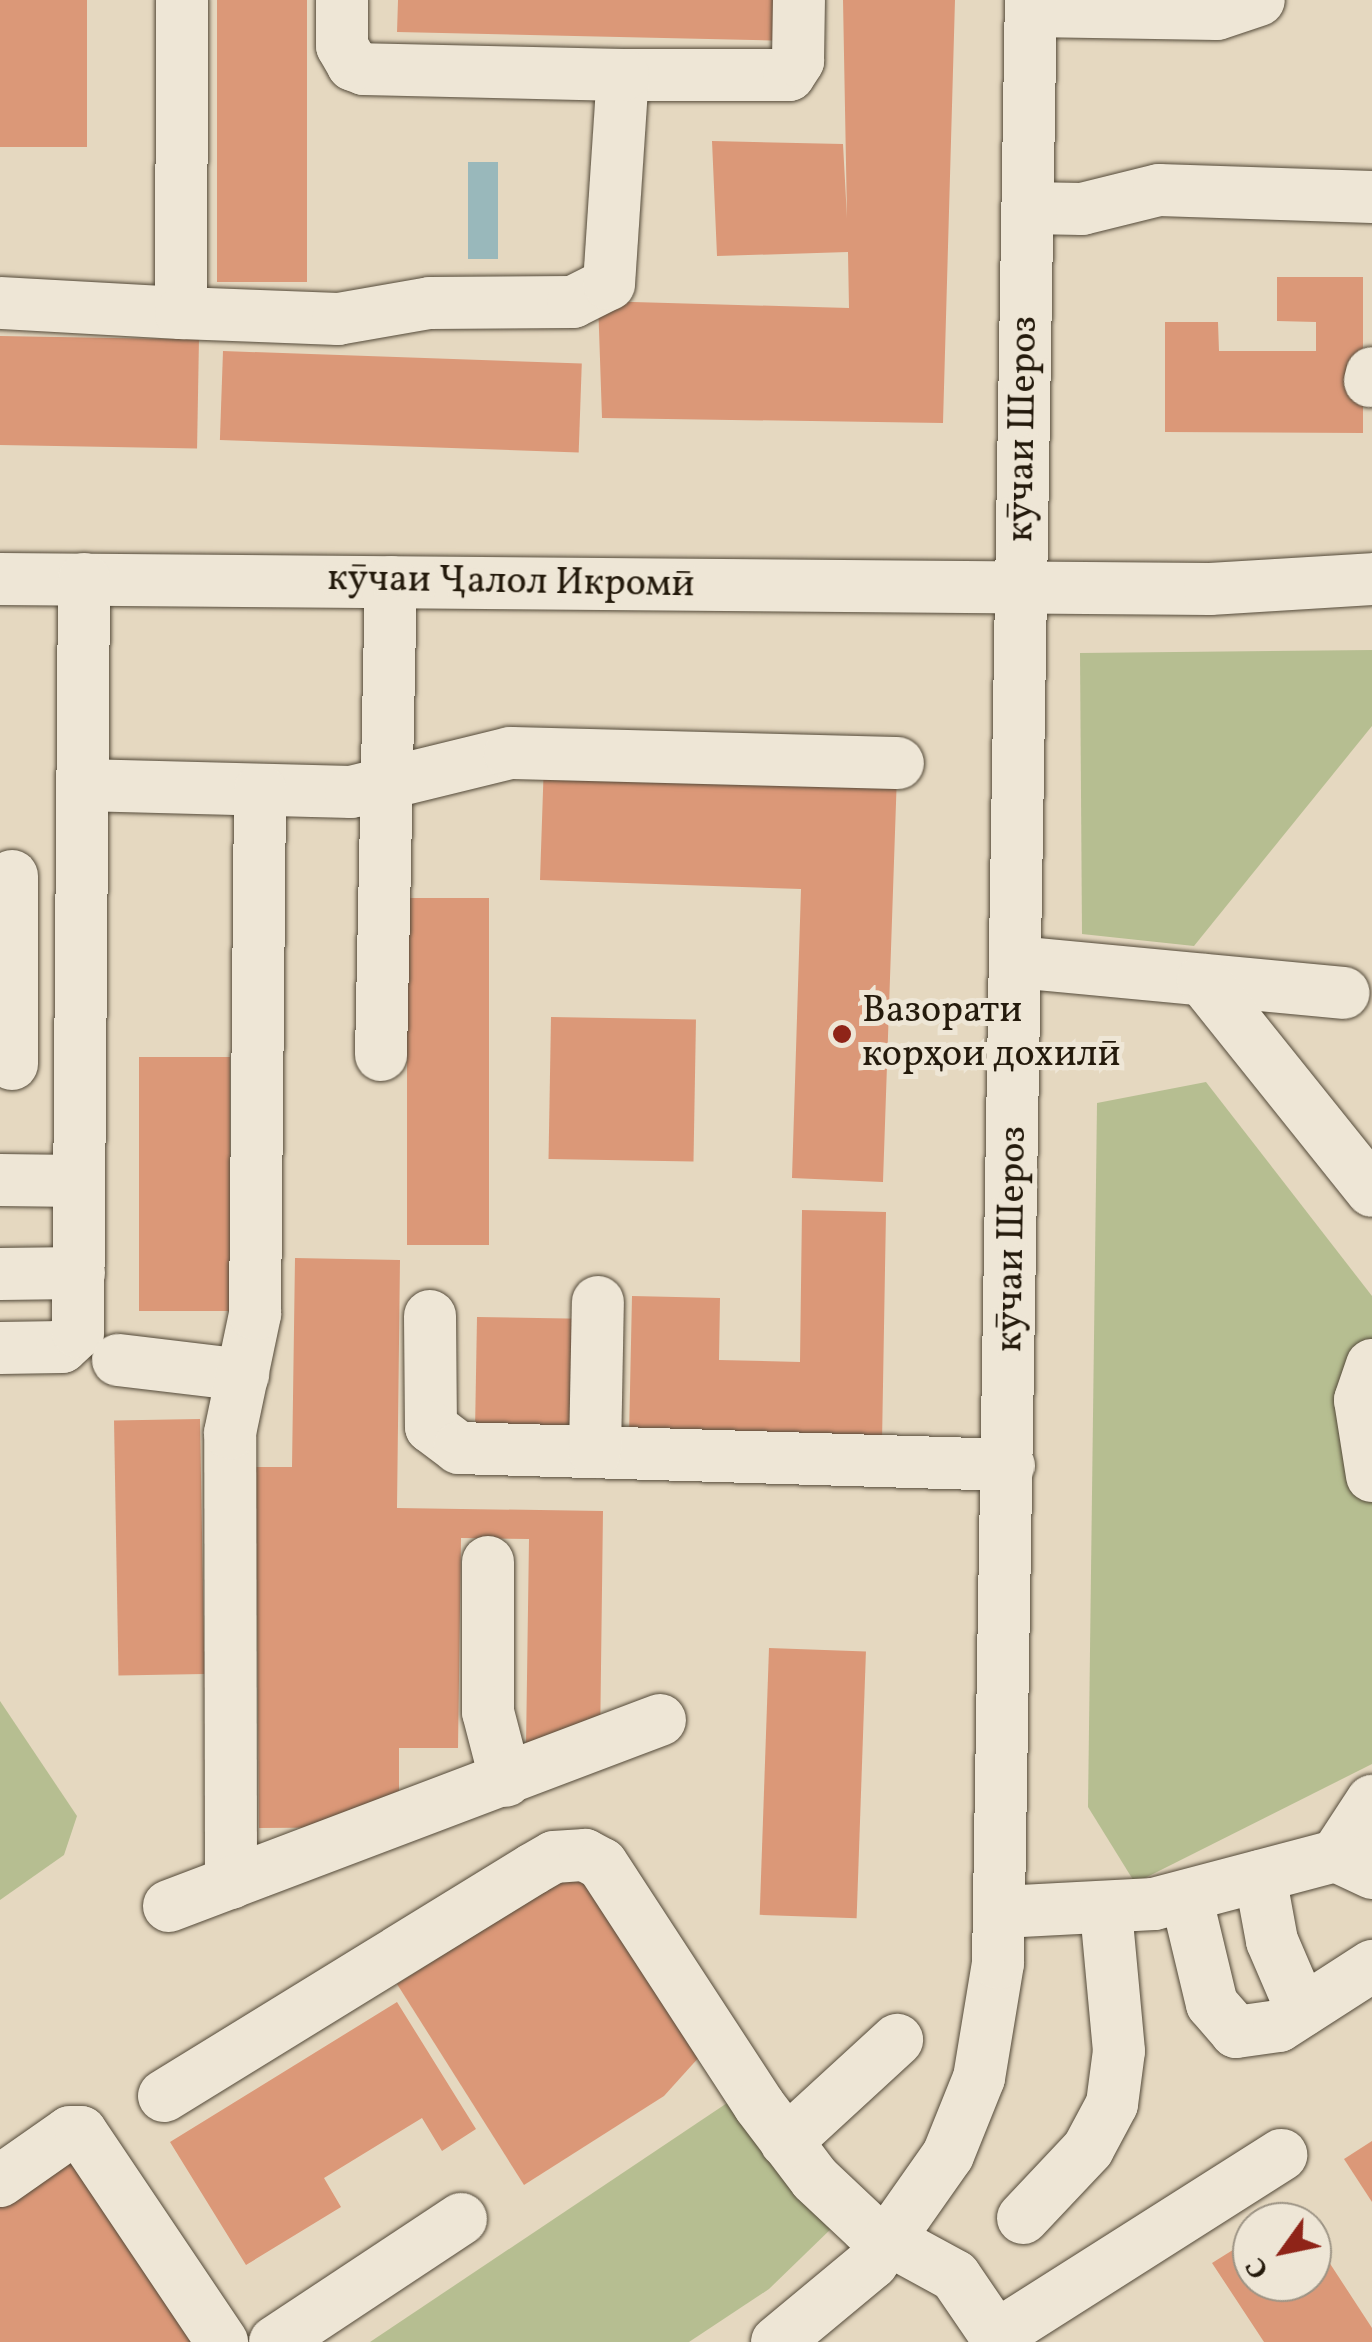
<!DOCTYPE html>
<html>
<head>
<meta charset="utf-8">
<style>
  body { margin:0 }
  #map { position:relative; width:1372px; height:2342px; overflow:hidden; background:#e5d8c0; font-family:Vollkorn,serif }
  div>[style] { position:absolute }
  .green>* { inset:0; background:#b6be91 }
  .water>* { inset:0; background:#99b8bb; transform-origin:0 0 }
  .building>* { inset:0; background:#db9878; transform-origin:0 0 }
  .roads { filter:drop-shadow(0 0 2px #544a39) drop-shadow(0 0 2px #544a39) }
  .minor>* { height:52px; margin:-26px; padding:0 26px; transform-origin:26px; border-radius:26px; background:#eee6d6 }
  .dots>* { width:28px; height:28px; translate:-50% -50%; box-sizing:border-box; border:5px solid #eee6d6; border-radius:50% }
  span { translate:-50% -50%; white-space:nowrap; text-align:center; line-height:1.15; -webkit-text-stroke:10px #eee6d6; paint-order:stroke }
  .street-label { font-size:38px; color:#241a0c }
  .poi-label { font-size:38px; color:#241a0c }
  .left { translate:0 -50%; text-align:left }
  .north { position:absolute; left:1232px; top:2202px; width:100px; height:100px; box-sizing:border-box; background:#eee6d6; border:2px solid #9d9485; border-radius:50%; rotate:237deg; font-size:28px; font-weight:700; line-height:40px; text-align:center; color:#241a0c }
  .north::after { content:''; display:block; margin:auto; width:35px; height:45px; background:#8f2418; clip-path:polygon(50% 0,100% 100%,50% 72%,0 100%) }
</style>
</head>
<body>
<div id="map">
  <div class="green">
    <i style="clip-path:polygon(1372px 650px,1372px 726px,1194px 946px,1082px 934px,1080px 653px)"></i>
    <i style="clip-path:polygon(1206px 1082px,1372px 1296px,1372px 1764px,1135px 1883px,1088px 1807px,1097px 1103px)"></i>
    <i style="clip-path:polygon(0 1701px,77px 1816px,64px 1855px,0 1900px)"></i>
    <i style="clip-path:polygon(742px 2093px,836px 2224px,769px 2289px,689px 2342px,370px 2342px)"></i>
  </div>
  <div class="water">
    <i style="left:468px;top:162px;width:30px;height:97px"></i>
  </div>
  <div class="building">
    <i style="left:0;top:0;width:87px;height:147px"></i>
    <i style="left:217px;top:0;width:90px;height:282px"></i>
    <i style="clip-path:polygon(398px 0,793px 0,792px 41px,397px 32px)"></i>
    <i style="clip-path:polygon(843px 0,955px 0,943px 423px,602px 418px,598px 301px,849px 308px,848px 252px,717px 256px,712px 141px,843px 144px,847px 218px)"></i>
    <i style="clip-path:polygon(1277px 277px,1363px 277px,1363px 433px,1165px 432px,1165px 322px,1218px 322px,1219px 351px,1316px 351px,1316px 322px,1277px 321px)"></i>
    <i style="left:0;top:336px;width:199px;height:109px;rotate:1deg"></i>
    <i style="left:223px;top:351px;width:359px;height:89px;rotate:2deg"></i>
    <i style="clip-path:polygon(544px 761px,897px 774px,883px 1182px,792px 1178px,801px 889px,540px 880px)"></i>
    <i style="left:407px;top:898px;width:82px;height:347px"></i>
    <i style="left:551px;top:1017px;width:145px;height:142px;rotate:1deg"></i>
    <i style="left:139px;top:1057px;width:91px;height:254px"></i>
    <i style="clip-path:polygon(802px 1210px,886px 1212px,882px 1443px,629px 1437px,632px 1296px,720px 1298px,719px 1360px,800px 1362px)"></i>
    <i style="clip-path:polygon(295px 1258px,400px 1260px,397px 1508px,603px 1511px,600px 1747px,526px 1746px,529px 1539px,461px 1538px,458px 1748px,399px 1748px,399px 1827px,259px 1828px,256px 1467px,292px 1467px)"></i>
    <i style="left:477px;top:1317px;width:105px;height:115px;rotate:1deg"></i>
    <i style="left:200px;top:1419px;width:255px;height:86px;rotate:89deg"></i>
    <i style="left:769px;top:1648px;width:97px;height:267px;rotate:2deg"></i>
    <i style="clip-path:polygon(582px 1867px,701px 2055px,664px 2096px,524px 2185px,397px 1984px)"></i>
    <i style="clip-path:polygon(397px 2002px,476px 2129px,442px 2151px,422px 2118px,324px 2178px,341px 2207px,246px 2265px,170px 2142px)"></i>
    <i style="clip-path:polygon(1372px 2141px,1372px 2202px,1344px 2159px)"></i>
    <i style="clip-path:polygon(71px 2159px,197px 2342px,0 2342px,0 2205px)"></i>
    <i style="clip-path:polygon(1295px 2210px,1303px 2222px,1276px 2222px)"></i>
    <i style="clip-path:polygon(1312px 2236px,1372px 2328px,1372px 2342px,1264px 2342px,1212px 2263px,1252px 2238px,1252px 2282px,1312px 2282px)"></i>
  </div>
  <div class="roads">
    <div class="minor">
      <i style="left:1031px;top:11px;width:186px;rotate:0.9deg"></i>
      <i style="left:1217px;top:14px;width:44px;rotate:-18.4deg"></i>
      <i style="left:623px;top:75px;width:166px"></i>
      <i style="left:789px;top:75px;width:17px;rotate:-57deg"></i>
      <i style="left:798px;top:61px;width:61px;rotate:-89.1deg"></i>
      <i style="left:1028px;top:208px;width:54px;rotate:1.1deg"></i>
      <i style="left:1082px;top:209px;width:79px;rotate:-13.9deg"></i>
      <i style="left:1159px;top:190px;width:213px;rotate:1.9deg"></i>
      <i style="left:0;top:303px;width:181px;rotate:3.2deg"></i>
      <i style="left:181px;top:313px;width:313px;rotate:-89.8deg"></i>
      <i style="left:181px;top:313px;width:157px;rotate:2.2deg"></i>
      <i style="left:338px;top:319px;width:93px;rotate:-9.9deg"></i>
      <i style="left:430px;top:303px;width:143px;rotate:-0.4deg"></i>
      <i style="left:573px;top:302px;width:40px;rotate:-26.6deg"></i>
      <i style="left:609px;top:284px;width:209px;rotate:-86.2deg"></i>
      <i style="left:623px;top:75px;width:259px;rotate:-178.7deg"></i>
      <i style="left:364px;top:69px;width:12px;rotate:-160deg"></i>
      <i style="left:353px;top:65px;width:22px;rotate:-120deg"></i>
      <i style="left:342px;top:46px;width:46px;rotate:-90deg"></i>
      <i style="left:1370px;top:381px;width:8px;rotate:-76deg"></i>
      <i style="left:0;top:579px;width:1210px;rotate:0.47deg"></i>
      <i style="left:1210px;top:589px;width:162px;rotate:-3.5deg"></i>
      <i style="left:82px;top:785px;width:269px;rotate:1.5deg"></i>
      <i style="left:351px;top:792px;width:164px;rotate:-13.8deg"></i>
      <i style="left:510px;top:753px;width:388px;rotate:1.5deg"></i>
      <i style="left:12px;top:876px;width:188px;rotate:90deg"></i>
      <i style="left:1017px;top:962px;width:328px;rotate:5.4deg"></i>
      <i style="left:1203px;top:980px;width:270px;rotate:51.3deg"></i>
      <i style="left:381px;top:1055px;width:473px;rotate:-88.8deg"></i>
      <i style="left:0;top:1180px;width:79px;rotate:0.7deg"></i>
      <i style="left:0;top:1274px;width:79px;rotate:-0.7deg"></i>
      <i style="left:430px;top:1316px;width:111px;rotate:89.5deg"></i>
      <i style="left:431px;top:1427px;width:35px;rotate:37deg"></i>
      <i style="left:459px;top:1448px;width:550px;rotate:1.77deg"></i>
      <i style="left:0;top:1348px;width:62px;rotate:-0.9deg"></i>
      <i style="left:62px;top:1347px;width:22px;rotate:-43deg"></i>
      <i style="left:78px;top:1332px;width:753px;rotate:-89.54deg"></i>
      <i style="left:118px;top:1360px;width:126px;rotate:6.8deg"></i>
      <i style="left:1372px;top:1365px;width:37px;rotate:109deg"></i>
      <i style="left:1360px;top:1400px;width:77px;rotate:81deg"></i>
      <i style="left:595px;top:1452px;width:150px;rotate:-88.9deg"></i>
      <i style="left:488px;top:1562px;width:150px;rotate:90deg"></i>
      <i style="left:488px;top:1712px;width:71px;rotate:75.4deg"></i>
      <i style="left:1336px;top:1856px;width:66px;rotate:-56.8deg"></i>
      <i style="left:1260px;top:1876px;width:66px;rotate:79.5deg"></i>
      <i style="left:1272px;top:1941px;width:76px;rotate:66.8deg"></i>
      <i style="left:231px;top:1883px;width:450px;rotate:-90.1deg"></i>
      <i style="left:230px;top:1433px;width:122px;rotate:-78.1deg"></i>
      <i style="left:255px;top:1314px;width:524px;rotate:-89.45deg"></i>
      <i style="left:1186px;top:1896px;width:111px;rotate:76.5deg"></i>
      <i style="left:1212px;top:2004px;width:37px;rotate:49deg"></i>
      <i style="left:1236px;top:2032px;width:43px;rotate:-7.9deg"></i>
      <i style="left:1279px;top:2026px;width:111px;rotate:-32.8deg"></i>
      <i style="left:169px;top:1906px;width:525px;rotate:-20.75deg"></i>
      <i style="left:1002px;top:1912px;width:152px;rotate:-3deg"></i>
      <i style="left:1154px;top:1904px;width:188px;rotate:-14.8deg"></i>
      <i style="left:1336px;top:1856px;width:40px;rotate:25deg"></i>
      <i style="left:164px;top:2096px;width:433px;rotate:-31.6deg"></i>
      <i style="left:533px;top:1869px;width:24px;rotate:-30deg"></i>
      <i style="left:554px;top:1857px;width:31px;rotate:-4deg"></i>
      <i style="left:585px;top:1855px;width:19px;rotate:28deg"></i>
      <i style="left:602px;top:1864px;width:288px;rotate:56.9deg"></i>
      <i style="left:759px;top:2105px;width:93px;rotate:52.9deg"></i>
      <i style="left:815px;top:2179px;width:71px;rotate:43.3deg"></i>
      <i style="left:867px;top:2228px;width:100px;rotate:28.6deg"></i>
      <i style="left:955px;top:2276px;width:80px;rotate:55.7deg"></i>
      <i style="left:786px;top:2142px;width:151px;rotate:-42.6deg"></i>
      <i style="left:0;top:2181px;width:85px;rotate:-35deg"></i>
      <i style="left:70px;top:2132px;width:11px"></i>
      <i style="left:81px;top:2132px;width:253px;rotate:56.1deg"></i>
      <i style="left:1023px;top:2218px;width:95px;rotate:-46.7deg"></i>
      <i style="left:1088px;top:2149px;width:51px;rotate:-61.9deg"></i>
      <i style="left:1112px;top:2104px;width:53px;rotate:-82.5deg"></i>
      <i style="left:1119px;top:2051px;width:142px;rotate:-95.3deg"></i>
      <i style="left:996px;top:2336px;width:338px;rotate:-32.4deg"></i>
      <i style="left:275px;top:2342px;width:223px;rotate:-33.5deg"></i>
      <i style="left:777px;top:2342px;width:124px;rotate:-39.7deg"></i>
      <i style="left:872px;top:2263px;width:132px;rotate:-54.9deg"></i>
      <i style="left:948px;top:2155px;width:83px;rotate:-68.1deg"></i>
      <i style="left:979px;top:2078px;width:117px;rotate:-80.6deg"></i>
      <i style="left:998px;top:1963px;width:1963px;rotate:-89.04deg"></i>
    </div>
  </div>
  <div class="dots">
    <i style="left:842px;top:1034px;background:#8f2418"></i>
  </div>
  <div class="street-label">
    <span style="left:1024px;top:429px;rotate:-89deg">кӯчаи Шероз</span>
    <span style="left:511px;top:583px;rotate:1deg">кӯчаи Ҷалол Икромӣ</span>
    <span style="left:1013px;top:1239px;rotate:-89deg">кӯчаи Шероз</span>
  </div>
  <div class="poi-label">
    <span class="left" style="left:862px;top:1034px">Вазорати<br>корҳои дохилӣ</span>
  </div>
  <div class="north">С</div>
</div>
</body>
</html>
